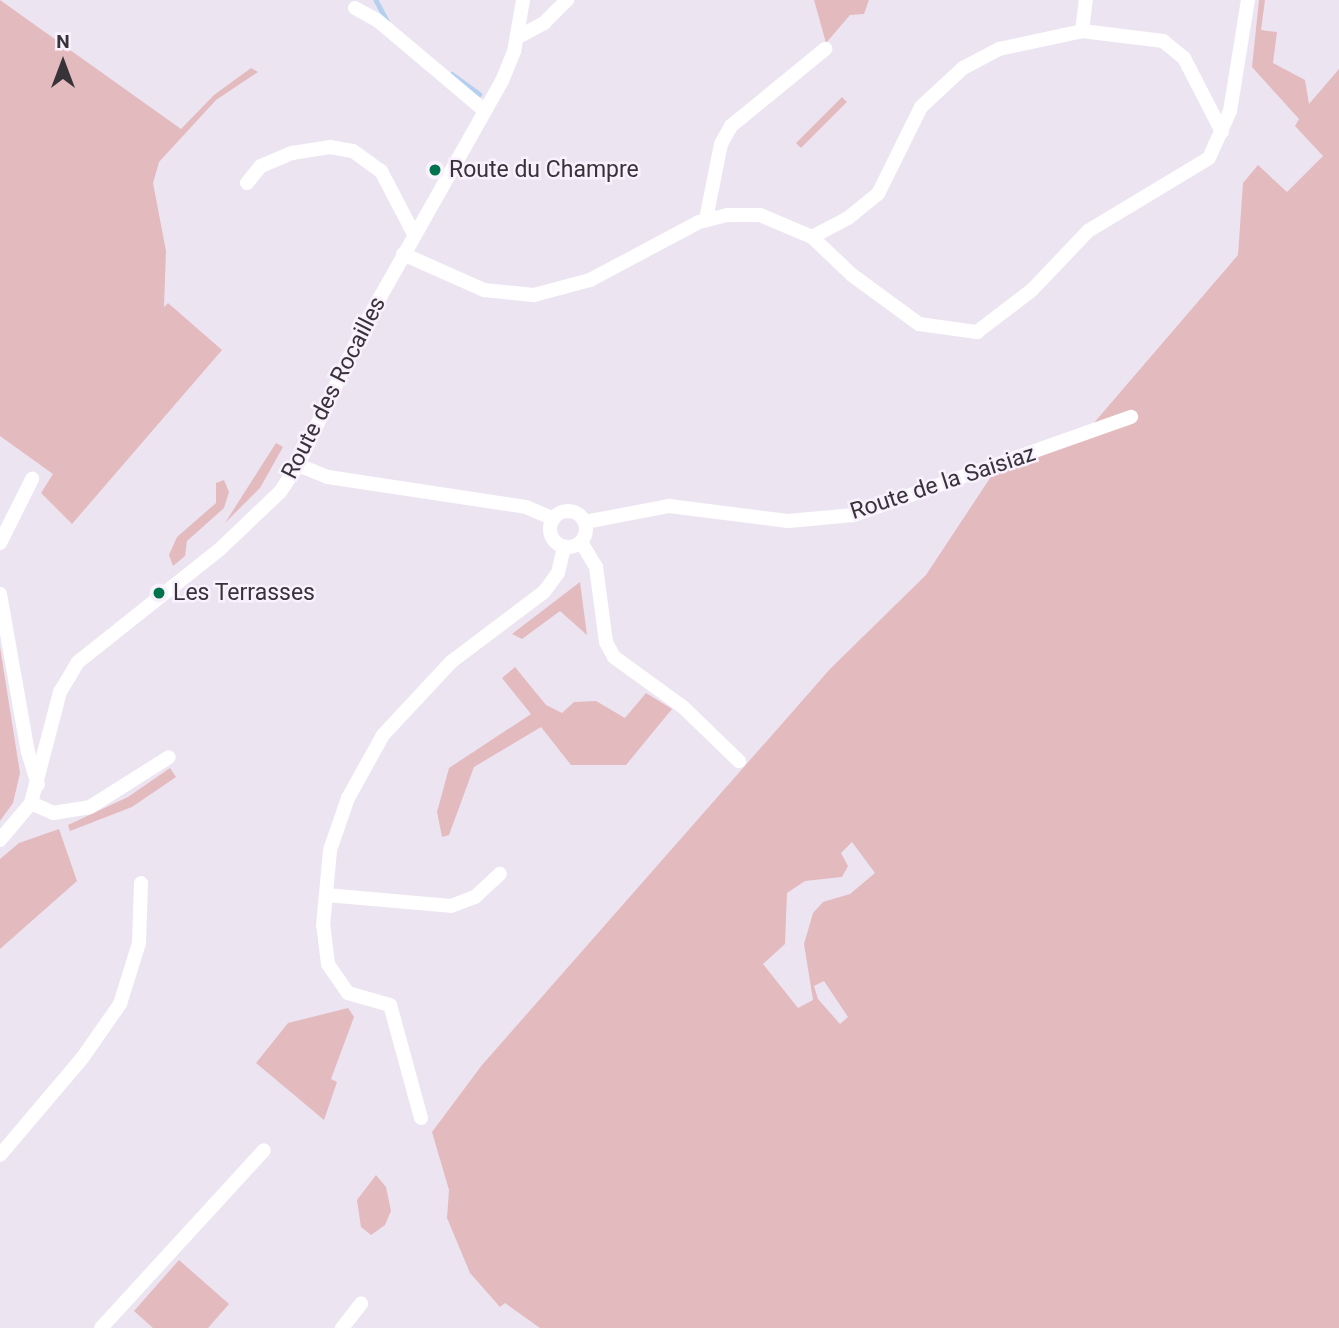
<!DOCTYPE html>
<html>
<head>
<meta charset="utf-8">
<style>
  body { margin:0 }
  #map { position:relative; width:1339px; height:1328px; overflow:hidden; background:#ede4f2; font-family:Roboto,sans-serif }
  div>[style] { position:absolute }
  .green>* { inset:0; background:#e3babe; transform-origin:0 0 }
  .stream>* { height:4.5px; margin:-2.25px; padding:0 2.25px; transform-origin:2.25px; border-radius:2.25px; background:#b5d0ef }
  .minor>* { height:14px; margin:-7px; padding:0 7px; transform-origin:7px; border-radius:7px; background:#fff }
  .minor>.ring { margin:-7px; padding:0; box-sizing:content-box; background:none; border:14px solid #fff; border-radius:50% }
  .dots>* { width:19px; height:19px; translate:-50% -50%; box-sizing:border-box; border:4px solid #f9f2fe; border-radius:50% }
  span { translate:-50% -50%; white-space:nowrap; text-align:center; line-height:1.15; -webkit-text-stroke:5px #f9f2fe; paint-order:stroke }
  .poi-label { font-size:23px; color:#373339 }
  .left { translate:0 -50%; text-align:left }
  .street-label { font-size:23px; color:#373339 }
  .north { position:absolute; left:28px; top:28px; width:70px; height:70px; -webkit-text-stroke:5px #f9f2fe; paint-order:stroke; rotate:0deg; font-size:19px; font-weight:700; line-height:28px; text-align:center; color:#373339 }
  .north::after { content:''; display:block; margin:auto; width:24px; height:32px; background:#373339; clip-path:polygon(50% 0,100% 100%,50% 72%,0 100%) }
</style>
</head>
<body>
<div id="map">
  <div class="green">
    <i style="clip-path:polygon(0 0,181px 129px,214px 95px,251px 68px,258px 72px,216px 100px,159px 162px,153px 183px,166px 251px,164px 307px,168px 303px,222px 350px,72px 524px,41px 493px,53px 474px,0 436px)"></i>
    <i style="clip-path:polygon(814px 0,869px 0,864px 14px,850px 15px,826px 43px)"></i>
    <i style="clip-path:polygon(evenodd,1259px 0,1265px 0,1261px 30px,1277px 32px,1273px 63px,1305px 80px,1309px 104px,1339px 69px,1339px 1328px,540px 1328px,505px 1303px,500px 1307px,470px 1273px,447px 1218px,449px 1190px,432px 1132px,482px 1065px,830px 669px,926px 575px,994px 472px,1093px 424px,1238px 255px,1243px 183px,1258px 165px,1287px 192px,1323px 156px,1295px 126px,1299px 119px,1252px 67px,1259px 0,852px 842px,875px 873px,850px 894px,823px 902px,813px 913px,804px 944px,813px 1000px,798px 1008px,763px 964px,785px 944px,787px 893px,805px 881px,842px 877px,848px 866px,841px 853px,852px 842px,1259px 0,824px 981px,848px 1017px,840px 1024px,818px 999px,814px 986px,824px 981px)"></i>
    <i style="left:842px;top:97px;width:7px;height:65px;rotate:45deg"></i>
    <i style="clip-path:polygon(276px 443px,283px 447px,260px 488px,225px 523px)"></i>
    <i style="clip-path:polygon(224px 480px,229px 492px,224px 508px,187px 541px,185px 556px,173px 566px,169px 555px,177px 537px,216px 503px,216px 483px)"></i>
    <i style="clip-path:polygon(580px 582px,587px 635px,560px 611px,522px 639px,512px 634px)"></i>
    <i style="clip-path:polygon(0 647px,20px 773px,13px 803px,0 821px)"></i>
    <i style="clip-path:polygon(515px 667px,546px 705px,562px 713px,574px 702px,596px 701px,625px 718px,646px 693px,672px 709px,626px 765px,571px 765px,541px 727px,474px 767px,449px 835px,442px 837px,437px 812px,449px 768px,531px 714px,502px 678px)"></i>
    <i style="clip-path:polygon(170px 768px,176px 777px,132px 807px,70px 831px,68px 825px,128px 797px)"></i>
    <i style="clip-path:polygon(59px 829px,77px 881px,0 949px,0 859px,19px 843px)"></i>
    <i style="clip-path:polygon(348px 1008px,354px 1017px,331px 1079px,337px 1082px,324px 1120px,256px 1063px,288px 1023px)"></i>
    <i style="clip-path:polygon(376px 1175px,386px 1187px,391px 1211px,385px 1225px,371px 1235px,361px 1227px,357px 1200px)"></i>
    <i style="clip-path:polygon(179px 1260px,229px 1304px,208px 1328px,153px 1328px,134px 1311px)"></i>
  </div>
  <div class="stream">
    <i style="left:376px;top:0;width:24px;rotate:62deg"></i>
    <i style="left:452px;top:74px;width:34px;rotate:36deg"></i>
  </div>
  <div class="minor">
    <i style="left:355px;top:8px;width:25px;rotate:29deg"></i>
    <i style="left:377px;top:20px;width:141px;rotate:40.1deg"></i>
    <i style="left:1082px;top:31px;width:31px;rotate:-83deg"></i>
    <i style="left:518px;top:37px;width:30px;rotate:-28deg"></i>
    <i style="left:544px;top:23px;width:33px;rotate:-45deg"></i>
    <i style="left:247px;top:183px;width:22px;rotate:-51deg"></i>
    <i style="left:261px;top:166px;width:34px;rotate:-23deg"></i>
    <i style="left:292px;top:153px;width:38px;rotate:-9deg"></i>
    <i style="left:330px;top:147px;width:23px;rotate:10deg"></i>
    <i style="left:353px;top:151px;width:34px;rotate:36deg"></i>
    <i style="left:381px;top:171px;width:71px;rotate:62.4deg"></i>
    <i style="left:706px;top:219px;width:76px;rotate:-78.7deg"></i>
    <i style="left:721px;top:144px;width:21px;rotate:-61deg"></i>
    <i style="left:731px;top:126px;width:122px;rotate:-39.3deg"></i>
    <i style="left:812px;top:237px;width:41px;rotate:-27.8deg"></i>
    <i style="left:848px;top:218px;width:38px;rotate:-39deg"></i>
    <i style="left:878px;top:194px;width:97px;rotate:-63.7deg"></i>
    <i style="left:921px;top:107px;width:57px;rotate:-42.9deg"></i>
    <i style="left:963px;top:68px;width:41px;rotate:-27.8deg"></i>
    <i style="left:999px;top:49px;width:85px;rotate:-12.2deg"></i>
    <i style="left:1082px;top:31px;width:82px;rotate:7deg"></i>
    <i style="left:1163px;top:41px;width:27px;rotate:39deg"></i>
    <i style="left:1184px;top:58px;width:83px;rotate:62.8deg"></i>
    <i style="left:403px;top:254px;width:89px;rotate:24deg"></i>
    <i style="left:484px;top:290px;width:50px;rotate:5.7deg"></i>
    <i style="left:534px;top:295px;width:58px;rotate:-15deg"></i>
    <i style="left:590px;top:280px;width:123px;rotate:-28deg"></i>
    <i style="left:699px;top:222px;width:30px;rotate:-14deg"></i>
    <i style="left:728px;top:215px;width:32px"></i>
    <i style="left:760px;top:215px;width:56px;rotate:22.9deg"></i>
    <i style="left:812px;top:237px;width:55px;rotate:43.5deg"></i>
    <i style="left:852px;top:275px;width:83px;rotate:36.2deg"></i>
    <i style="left:919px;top:324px;width:59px;rotate:7.9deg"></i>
    <i style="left:977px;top:332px;width:69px;rotate:-37.4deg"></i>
    <i style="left:1032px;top:290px;width:81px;rotate:-46.5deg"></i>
    <i style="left:1088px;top:231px;width:141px;rotate:-31.1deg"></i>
    <i style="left:1209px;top:158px;width:51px;rotate:-65.9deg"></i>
    <i style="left:1230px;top:111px;width:112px;rotate:-80.8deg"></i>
    <i style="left:298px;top:465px;width:32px;rotate:22deg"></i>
    <i style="left:328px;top:477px;width:200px;rotate:8.6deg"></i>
    <i style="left:526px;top:507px;width:30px;rotate:23deg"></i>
    <i class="ring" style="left:550px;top:511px;width:22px;height:22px"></i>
    <i style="left:585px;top:522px;width:86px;rotate:-10.8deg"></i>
    <i style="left:669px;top:506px;width:120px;rotate:7.2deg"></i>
    <i style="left:788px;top:521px;width:66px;rotate:-5.2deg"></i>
    <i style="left:854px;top:515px;width:294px;rotate:-19.5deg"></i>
    <i style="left:581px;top:542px;width:29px;rotate:59deg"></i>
    <i style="left:596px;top:567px;width:76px;rotate:82.4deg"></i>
    <i style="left:606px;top:642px;width:17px;rotate:62deg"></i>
    <i style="left:614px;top:657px;width:85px;rotate:35.9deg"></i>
    <i style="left:683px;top:707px;width:78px;rotate:44deg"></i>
    <i style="left:0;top:543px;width:72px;rotate:-63.4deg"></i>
    <i style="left:0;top:594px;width:160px;rotate:80deg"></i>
    <i style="left:28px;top:752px;width:34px;rotate:73deg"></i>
    <i style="left:31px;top:803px;width:24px;rotate:24deg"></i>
    <i style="left:53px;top:813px;width:37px;rotate:-9deg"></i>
    <i style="left:90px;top:807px;width:93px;rotate:-32.3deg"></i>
    <i style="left:0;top:840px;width:48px;rotate:-50deg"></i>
    <i style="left:31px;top:803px;width:115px;rotate:-75.4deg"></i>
    <i style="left:60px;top:692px;width:35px;rotate:-59deg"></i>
    <i style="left:78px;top:662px;width:180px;rotate:-38.5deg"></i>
    <i style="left:219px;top:550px;width:84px;rotate:-43.6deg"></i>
    <i style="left:280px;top:492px;width:32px;rotate:-56deg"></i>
    <i style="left:298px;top:465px;width:156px;rotate:-64.6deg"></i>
    <i style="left:365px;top:324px;width:279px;rotate:-60.6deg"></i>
    <i style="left:502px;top:81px;width:31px;rotate:-68deg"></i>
    <i style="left:514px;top:52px;width:53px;rotate:-80.2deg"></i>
    <i style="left:326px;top:895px;width:125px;rotate:5deg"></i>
    <i style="left:451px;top:906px;width:26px;rotate:-21deg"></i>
    <i style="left:475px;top:897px;width:34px;rotate:-43deg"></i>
    <i style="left:421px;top:1118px;width:117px;rotate:-105.3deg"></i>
    <i style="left:390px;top:1005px;width:44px;rotate:-164.1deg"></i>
    <i style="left:348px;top:993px;width:35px;rotate:-125deg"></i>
    <i style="left:328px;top:964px;width:38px;rotate:-97deg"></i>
    <i style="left:323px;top:926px;width:76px;rotate:-84.7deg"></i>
    <i style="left:330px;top:850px;width:55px;rotate:-70.9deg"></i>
    <i style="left:348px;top:798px;width:72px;rotate:-60.9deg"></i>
    <i style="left:383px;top:735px;width:100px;rotate:-47deg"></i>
    <i style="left:451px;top:662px;width:116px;rotate:-37deg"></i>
    <i style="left:544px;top:592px;width:24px;rotate:-54deg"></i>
    <i style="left:558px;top:573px;width:27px;rotate:-77deg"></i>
    <i style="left:0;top:1155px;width:128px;rotate:-49.7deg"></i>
    <i style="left:83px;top:1057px;width:65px;rotate:-55.1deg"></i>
    <i style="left:120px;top:1004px;width:64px;rotate:-72.7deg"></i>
    <i style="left:139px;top:943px;width:60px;rotate:-88.1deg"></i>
    <i style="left:101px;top:1328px;width:241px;rotate:-47.5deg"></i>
    <i style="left:342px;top:1328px;width:31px;rotate:-52deg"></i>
  </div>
  <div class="dots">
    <i style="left:435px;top:170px;background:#00724c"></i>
    <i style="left:159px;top:593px;background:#00724c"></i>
  </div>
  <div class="poi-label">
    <span class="left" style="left:449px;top:170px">Route du Champre</span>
    <span class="left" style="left:173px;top:593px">Les Terrasses</span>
  </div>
  <div class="street-label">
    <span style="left:334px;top:388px;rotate:-63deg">Route des Rocailles</span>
    <span style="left:943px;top:483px;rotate:-18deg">Route de la Saisiaz</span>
  </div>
  <div class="north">N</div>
</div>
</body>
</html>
